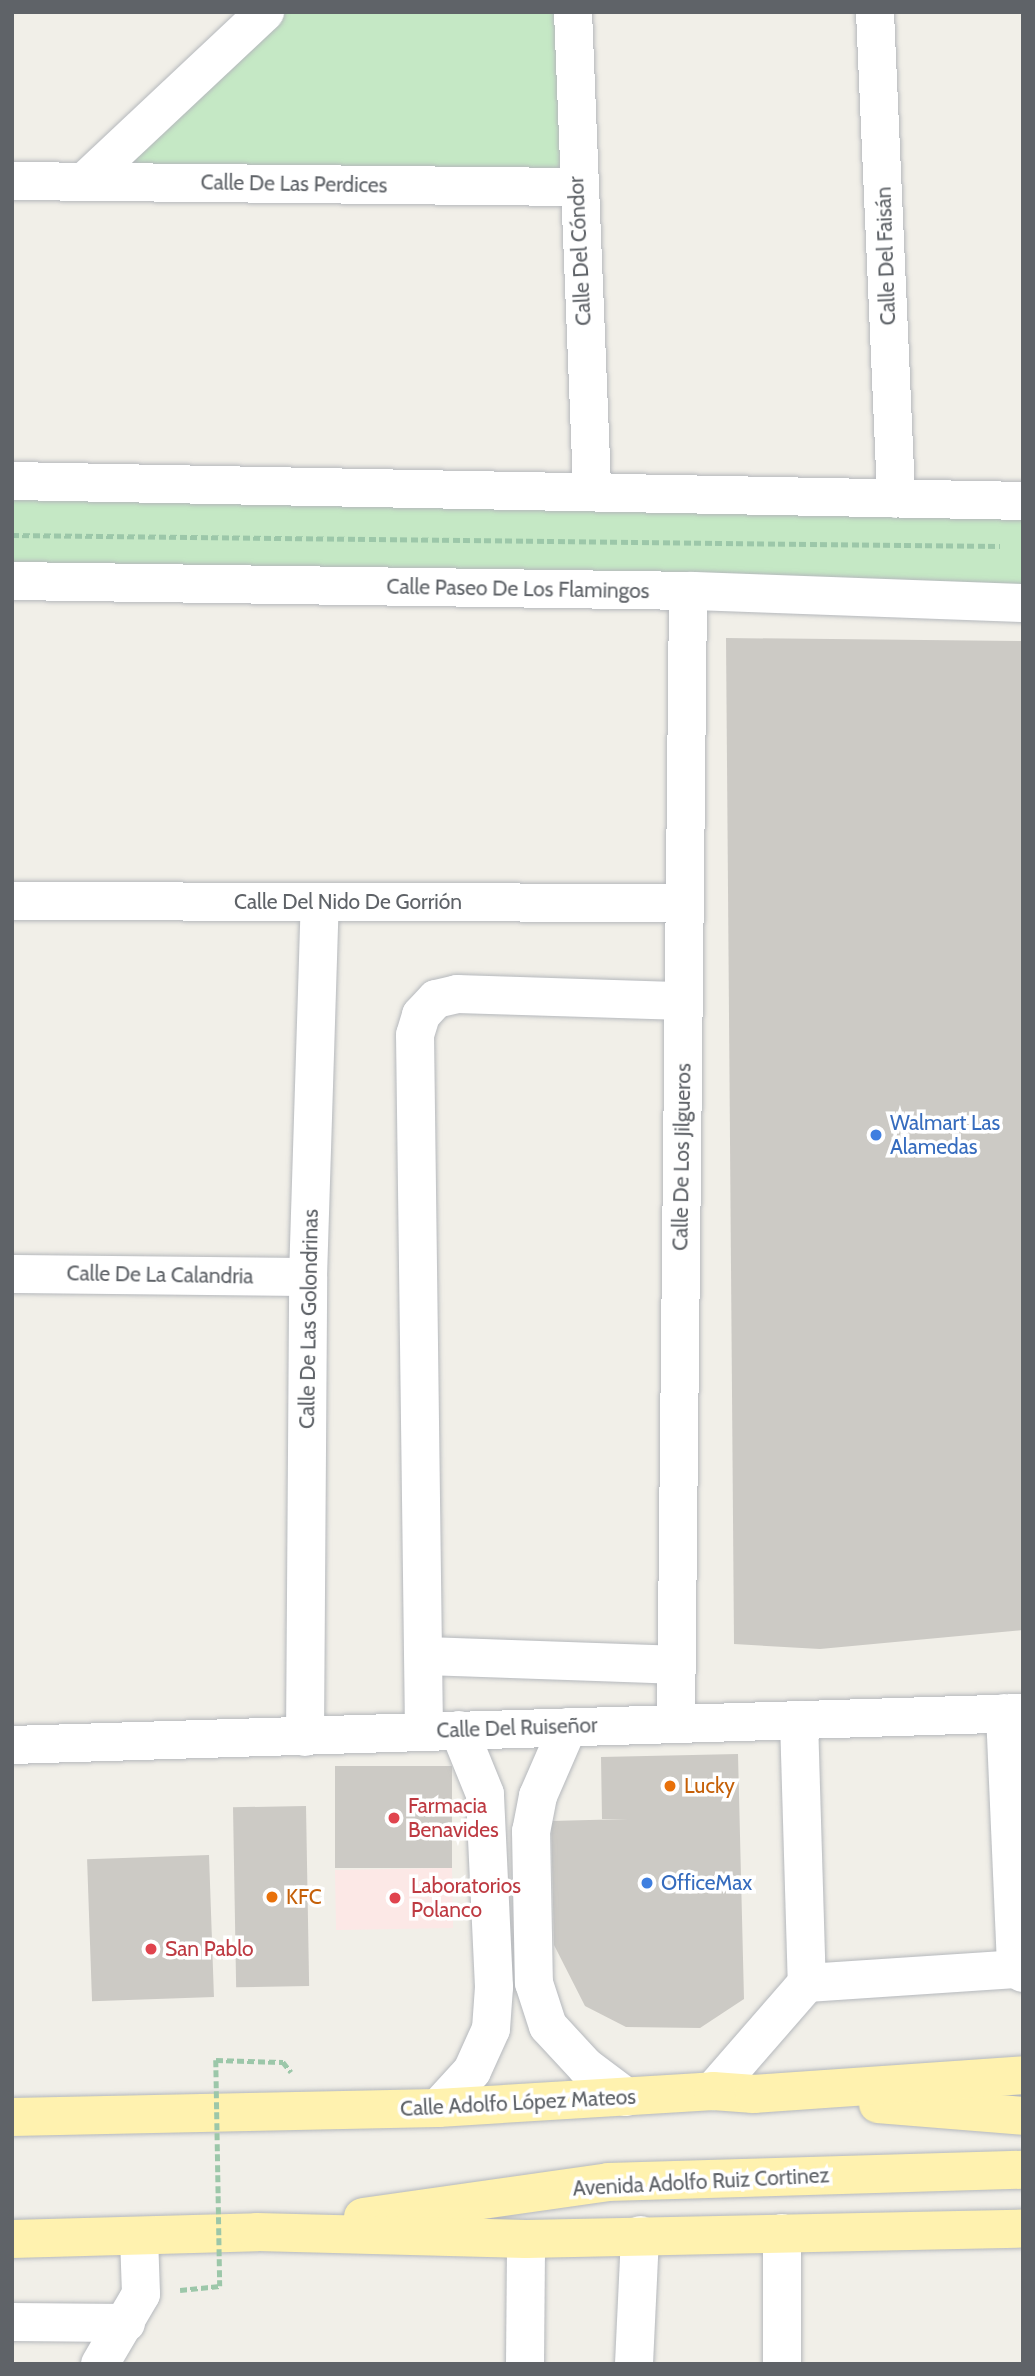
<!DOCTYPE html>
<html>
<head>
<meta charset="utf-8">
<style>
  body { margin:0 }
  #map { position:relative; width:1035px; height:2376px; overflow:hidden; background:#f1efe8; font-family:Cabin,sans-serif }
  div>[style] { position:absolute }
  .medical>* { inset:0; background:#fce8e6; transform-origin:0 0 }
  .green>* { inset:0; background:#c5e8c5; transform-origin:0 0 }
  .building>* { inset:0; background:#cccac5; transform-origin:0 0 }
  .path>* { height:4.5px; margin-top:-2.25px; transform-origin:0; background:repeating-linear-gradient(90deg,#9cc7a9 0 7px,transparent 0 10.5px) }
  .roads { filter:drop-shadow(0 0 2px #b5b8bc) drop-shadow(0 0 2px #b5b8bc) }
  .minor>* { height:38px; margin:-19px; padding:0 19px; transform-origin:19px; border-radius:19px; background:#fff }
  .major>* { height:38px; margin:-19px; padding:0 19px; transform-origin:19px; border-radius:19px; background:#fff2af }
  .path-bridge>* { height:4.5px; margin-top:-2.25px; transform-origin:0; background:repeating-linear-gradient(90deg,#9cc7a9 0 7px,transparent 0 10.5px) }
  .dots>* { width:19px; height:19px; translate:-50% -50%; box-sizing:border-box; border:4px solid #fff; border-radius:50% }
  span { translate:-50% -50%; white-space:nowrap; text-align:center; line-height:1.15; -webkit-text-stroke:7px #fff; paint-order:stroke }
  .street-label { font-size:21px; color:#5f6368 }
  .shop-label { font-size:21px; color:#366cbe }
  .left { translate:0 -50%; text-align:left }
  .food-label { font-size:21px; color:#c56008 }
  .health-label { font-size:21px; color:#be3a42 }
  .frame { position:absolute; inset:0; border:14px solid #5f6368; pointer-events:none }
</style>
</head>
<body>
<div id="map">
  <div class="medical">
    <i style="left:452px;top:1868px;width:60px;height:117px;rotate:89deg"></i>
  </div>
  <div class="green">
    <i style="clip-path:polygon(265px 12px,573px 12px,577px 187px,85px 181px)"></i>
    <i style="left:12px;top:482px;width:1011px;height:99px;rotate:1deg"></i>
  </div>
  <div class="building">
    <i style="clip-path:polygon(726px 638px,1023px 641px,1023px 1630px,820px 1649px,734px 1644px)"></i>
    <i style="clip-path:polygon(738px 1754px,744px 1999px,700px 2028px,626px 2027px,585px 2006px,554px 1945px,551px 1821px,628px 1819px,602px 1819px,601px 1757px)"></i>
    <i style="left:452px;top:1766px;width:102px;height:117px;rotate:90deg"></i>
    <i style="left:306px;top:1806px;width:180px;height:73px;rotate:89deg"></i>
    <i style="left:209px;top:1855px;width:142px;height:122px;rotate:88deg"></i>
  </div>
  <div class="path">
    <i style="left:12px;top:535px;width:988px;rotate:0.64deg"></i>
    <i style="left:216px;top:2060px;width:67px;rotate:1.7deg"></i>
    <i style="left:283px;top:2062px;width:13px;rotate:51deg"></i>
    <i style="left:180px;top:2290px;width:40px;rotate:-5.7deg"></i>
  </div>
  <div class="roads">
    <div class="minor">
      <i style="left:573px;top:12px;width:477px;rotate:87.7deg"></i>
      <i style="left:875px;top:12px;width:487px;rotate:87.5deg"></i>
      <i style="left:12px;top:181px;width:565px;rotate:0.61deg"></i>
      <i style="left:85px;top:181px;width:247px;rotate:-43.2deg"></i>
      <i style="left:12px;top:481px;width:1011px;rotate:1.13deg"></i>
      <i style="left:12px;top:581px;width:681px;rotate:0.84deg"></i>
      <i style="left:693px;top:591px;width:330px;rotate:2.1deg"></i>
      <i style="left:12px;top:901px;width:673px;rotate:0.17deg"></i>
      <i style="left:12px;top:1274px;width:296px;rotate:0.6deg"></i>
      <i style="left:424px;top:1656px;width:252px;rotate:2deg"></i>
      <i style="left:1005px;top:1713px;width:256px;rotate:87.5deg"></i>
      <i style="left:799px;top:1720px;width:263px;rotate:88.3deg"></i>
      <i style="left:676px;top:1723px;width:1132px;rotate:-89.39deg"></i>
      <i style="left:568px;top:1727px;width:75px;rotate:113.5deg"></i>
      <i style="left:538px;top:1796px;width:36px;rotate:101deg"></i>
      <i style="left:531px;top:1831px;width:152px;rotate:88.9deg"></i>
      <i style="left:534px;top:1983px;width:45px;rotate:72deg"></i>
      <i style="left:548px;top:2026px;width:56px;rotate:47.2deg"></i>
      <i style="left:586px;top:2067px;width:50px;rotate:36.9deg"></i>
      <i style="left:424px;top:1731px;width:696px;rotate:-90.74deg"></i>
      <i style="left:415px;top:1035px;width:21px;rotate:-73deg"></i>
      <i style="left:421px;top:1015px;width:22px;rotate:-47deg"></i>
      <i style="left:436px;top:999px;width:22px;rotate:-13deg"></i>
      <i style="left:457px;top:994px;width:227px;rotate:1.8deg"></i>
      <i style="left:305px;top:1737px;width:460px;rotate:-89.6deg"></i>
      <i style="left:308px;top:1277px;width:375px;rotate:-88.2deg"></i>
      <i style="left:12px;top:1745px;width:1012px;rotate:-1.81deg"></i>
      <i style="left:713px;top:2091px;width:143px;rotate:-49deg"></i>
      <i style="left:807px;top:1983px;width:209px;rotate:-3.8deg"></i>
      <i style="left:1016px;top:1969px;width:8px;rotate:30deg"></i>
      <i style="left:438px;top:2108px;width:50px;rotate:-47.4deg"></i>
      <i style="left:472px;top:2071px;width:46px;rotate:-65.7deg"></i>
      <i style="left:491px;top:2029px;width:42px;rotate:-85.9deg"></i>
      <i style="left:494px;top:1987px;width:193px;rotate:-92.7deg"></i>
      <i style="left:485px;top:1794px;width:69px;rotate:-112.1deg"></i>
      <i style="left:782px;top:2233px;width:131px;rotate:90deg"></i>
      <i style="left:12px;top:2322px;width:114px;rotate:0.5deg"></i>
      <i style="left:100px;top:2364px;width:81px;rotate:-59.6deg"></i>
      <i style="left:141px;top:2294px;width:56px;rotate:-92deg"></i>
      <i style="left:525px;top:2364px;width:125px;rotate:-89.5deg"></i>
      <i style="left:634px;top:2364px;width:129px;rotate:-87.3deg"></i>
    </div>
    <div class="major">
      <i style="left:878px;top:2104px;width:145px;rotate:4.7deg"></i>
      <i style="left:12px;top:2117px;width:426px;rotate:-1.2deg"></i>
      <i style="left:438px;top:2108px;width:276px;rotate:-3.5deg"></i>
      <i style="left:713px;top:2091px;width:41px;rotate:4.2deg"></i>
      <i style="left:754px;top:2094px;width:270px;rotate:-4deg"></i>
      <i style="left:363px;top:2217px;width:247px;rotate:-8.1deg"></i>
      <i style="left:608px;top:2182px;width:415px;rotate:-1.7deg"></i>
      <i style="left:12px;top:2239px;width:245px;rotate:-1.6deg"></i>
      <i style="left:257px;top:2232px;width:269px;rotate:1.5deg"></i>
      <i style="left:526px;top:2239px;width:497px;rotate:-1.2deg"></i>
    </div>
  </div>
  <div class="path-bridge">
    <i style="left:216px;top:2060px;width:226px;rotate:89deg"></i>
  </div>
  <div class="dots">
    <i style="left:876px;top:1135px;background:#3f7fe0"></i>
    <i style="left:670px;top:1786px;background:#e8710a"></i>
    <i style="left:394px;top:1818px;background:#e0444e"></i>
    <i style="left:647px;top:1883px;background:#3f7fe0"></i>
    <i style="left:272px;top:1897px;background:#e8710a"></i>
    <i style="left:395px;top:1898px;background:#e0444e"></i>
    <i style="left:151px;top:1949px;background:#e0444e"></i>
  </div>
  <div class="street-label">
    <span style="left:294px;top:184px;rotate:1deg">Calle De Las Perdices</span>
    <span style="left:580px;top:251px;rotate:-93deg">Calle Del Cóndor</span>
    <span style="left:886px;top:256px;rotate:-92deg">Calle Del Faisán</span>
    <span style="left:518px;top:589px;rotate:1deg">Calle Paseo De Los Flamingos</span>
    <span style="left:348px;top:902px">Calle Del Nido De Gorrión</span>
    <span style="left:682px;top:1157px;rotate:-89deg">Calle De Los Jilgueros</span>
    <span style="left:160px;top:1275px;rotate:1deg">Calle De La Calandria</span>
    <span style="left:309px;top:1319px;rotate:-89deg">Calle De Las Golondrinas</span>
    <span style="left:517px;top:1728px;rotate:-2deg">Calle Del Ruiseñor</span>
    <span style="left:518px;top:2103px;rotate:-3deg">Calle Adolfo López Mateos</span>
    <span style="left:701px;top:2182px;rotate:-3deg">Avenida Adolfo Ruiz Cortinez</span>
  </div>
  <div class="shop-label">
    <span class="left" style="left:890px;top:1135px">Walmart Las<br>Alamedas</span>
    <span class="left" style="left:661px;top:1883px">OfficeMax</span>
  </div>
  <div class="food-label">
    <span class="left" style="left:684px;top:1786px">Lucky</span>
    <span class="left" style="left:286px;top:1897px">KFC</span>
  </div>
  <div class="health-label">
    <span class="left" style="left:408px;top:1818px">Farmacia<br>Benavides</span>
    <span class="left" style="left:411px;top:1898px">Laboratorios<br>Polanco</span>
    <span class="left" style="left:165px;top:1949px">San Pablo</span>
  </div>
  <div class="frame"></div>
</div>
</body>
</html>
